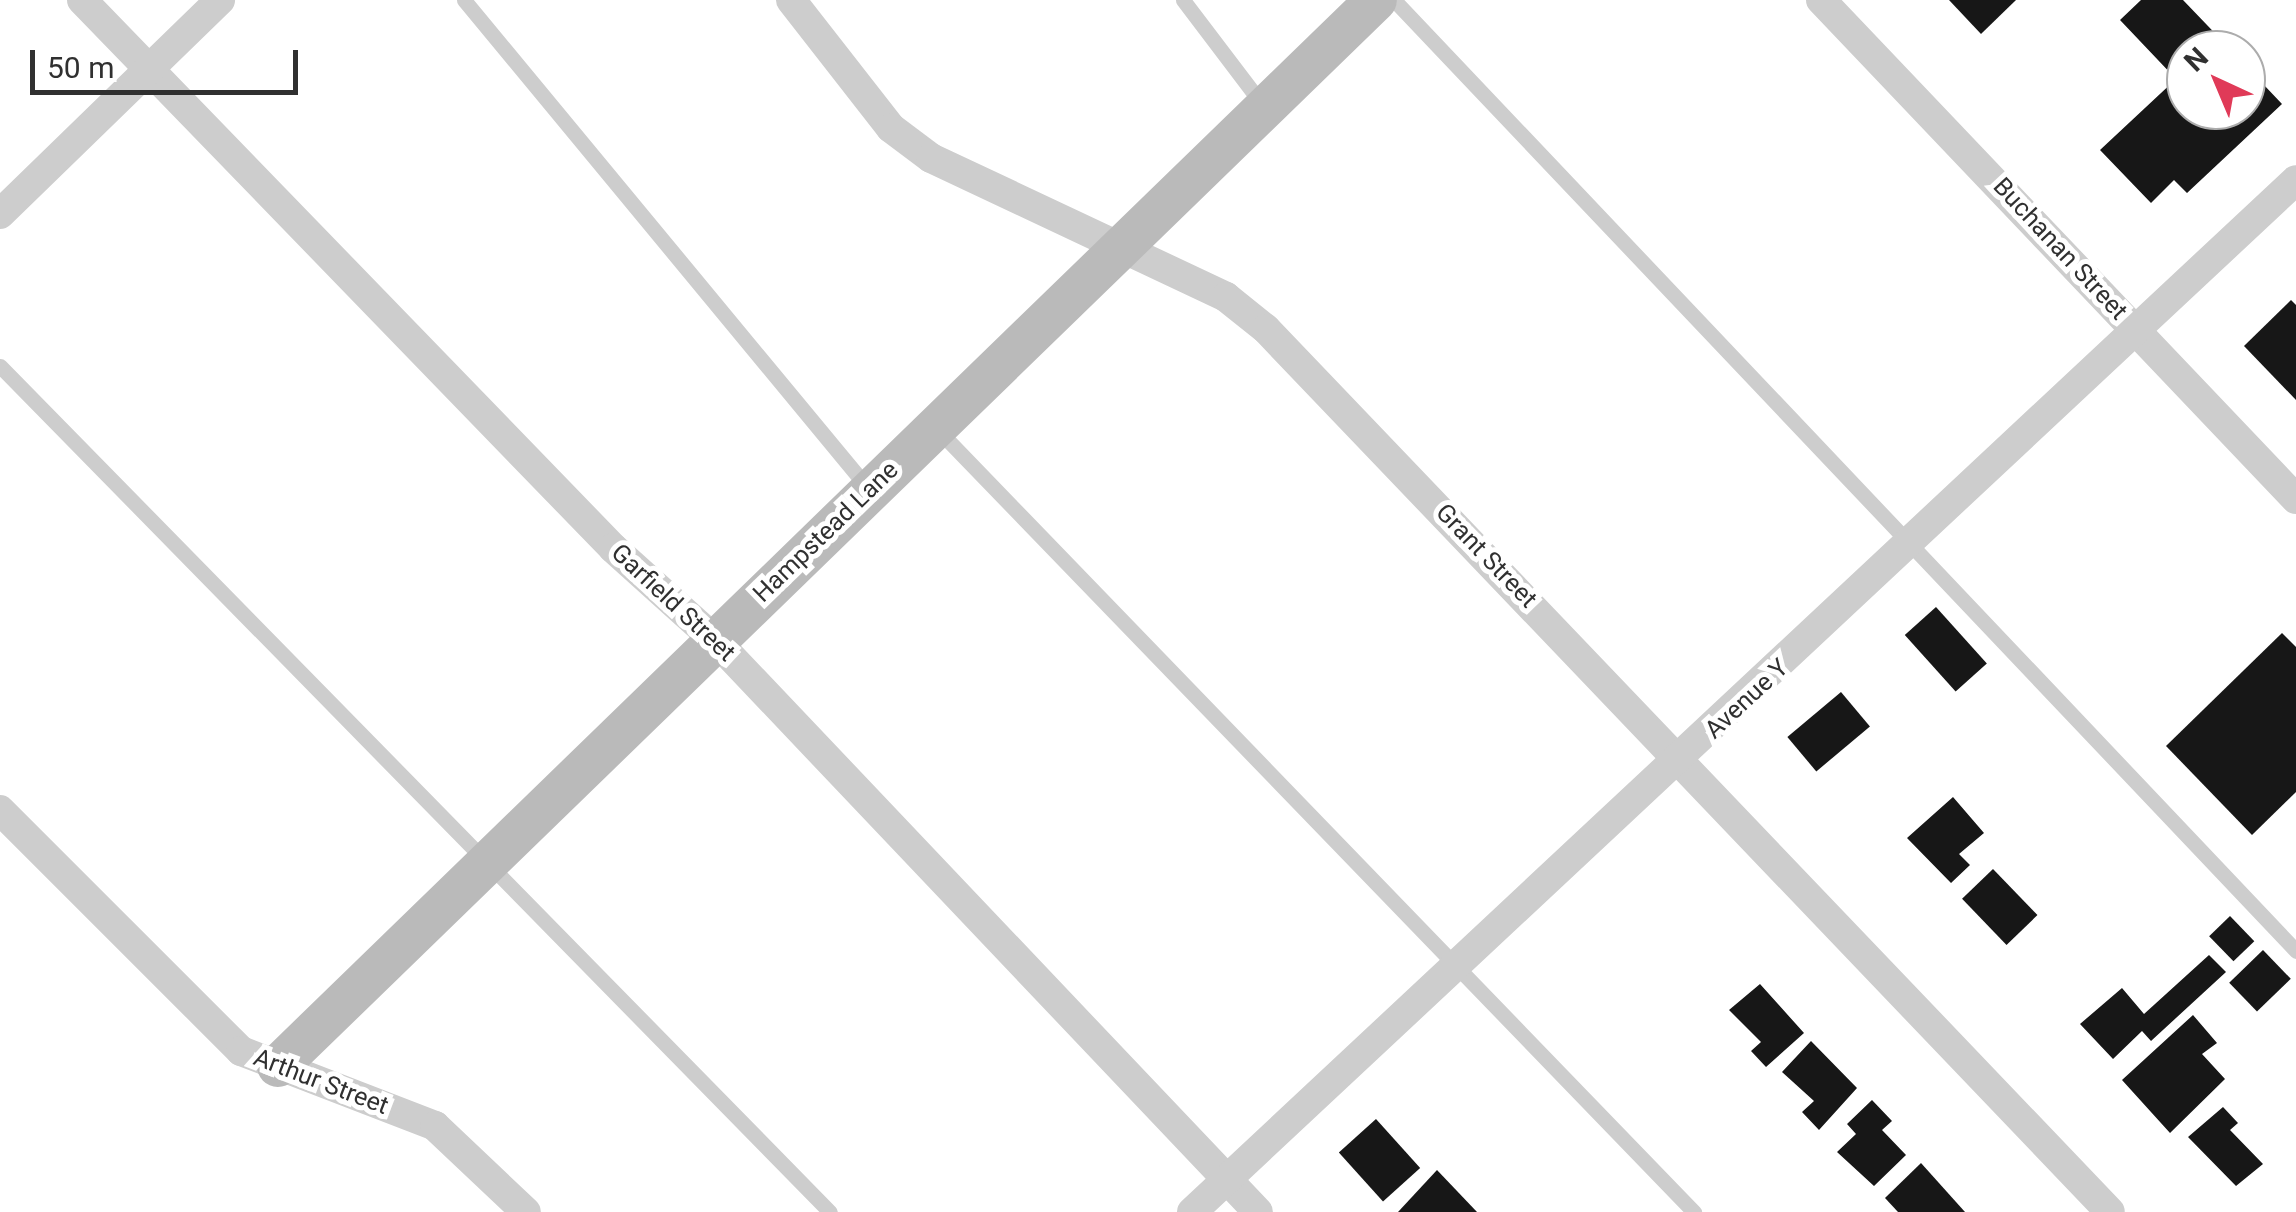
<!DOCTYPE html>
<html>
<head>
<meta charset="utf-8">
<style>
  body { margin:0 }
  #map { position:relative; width:2296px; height:1212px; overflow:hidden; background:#fff; font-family:Roboto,sans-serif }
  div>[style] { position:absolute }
  .building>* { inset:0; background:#171717; transform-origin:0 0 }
  .lane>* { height:15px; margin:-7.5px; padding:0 7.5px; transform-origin:7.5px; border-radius:7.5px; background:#cdcdcd }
  .street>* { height:30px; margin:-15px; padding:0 15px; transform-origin:15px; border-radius:15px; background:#cdcdcd }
  .secondary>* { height:42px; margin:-21px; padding:0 21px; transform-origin:21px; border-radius:21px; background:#bababa }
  span { translate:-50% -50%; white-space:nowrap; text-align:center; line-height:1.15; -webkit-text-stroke:10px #fff; paint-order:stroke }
  .street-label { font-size:25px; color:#303030 }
  .north { position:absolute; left:2166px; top:30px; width:100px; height:100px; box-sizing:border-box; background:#fff; border:2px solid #acacac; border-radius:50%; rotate:316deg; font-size:28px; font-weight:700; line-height:40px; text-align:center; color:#303030 }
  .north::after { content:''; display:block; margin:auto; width:35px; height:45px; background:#e03a58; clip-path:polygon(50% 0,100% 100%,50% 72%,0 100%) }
  .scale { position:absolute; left:30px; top:50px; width:268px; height:45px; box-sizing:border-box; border:5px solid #303030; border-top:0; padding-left:12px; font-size:30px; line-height:35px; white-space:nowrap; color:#303030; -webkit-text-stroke:8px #fff; paint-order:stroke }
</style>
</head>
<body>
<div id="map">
  <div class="building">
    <i style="clip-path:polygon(1949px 0,2016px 0,1981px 34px)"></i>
    <i style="clip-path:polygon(2141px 0,2183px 0,2231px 50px,2186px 50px,2186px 110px,2246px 110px,2246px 66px,2282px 104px,2187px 193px,2174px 180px,2151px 203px,2100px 150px,2176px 79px,2120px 20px)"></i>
    <i style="clip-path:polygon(2291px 300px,2296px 305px,2296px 400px,2244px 346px)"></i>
    <i style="left:1936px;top:607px;width:76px;height:42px;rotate:48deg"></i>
    <i style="clip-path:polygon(2282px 633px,2296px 647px,2296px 792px,2252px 835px,2166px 746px)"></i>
    <i style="left:1841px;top:692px;width:45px;height:70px;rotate:50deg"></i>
    <i style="clip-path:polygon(1953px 797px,1984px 833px,1959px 854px,1970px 865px,1951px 883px,1907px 838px)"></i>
    <i style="left:1993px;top:869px;width:64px;height:43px;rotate:46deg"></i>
    <i style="left:2230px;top:916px;width:35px;height:29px;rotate:46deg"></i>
    <i style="left:2263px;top:950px;width:40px;height:47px;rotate:46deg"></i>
    <i style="clip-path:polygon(2209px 955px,2226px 972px,2151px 1041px,2142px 1031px,2113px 1059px,2080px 1024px,2122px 988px,2144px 1014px)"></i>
    <i style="clip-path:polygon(1760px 984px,1804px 1033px,1766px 1067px,1751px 1051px,1761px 1042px,1729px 1010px)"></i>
    <i style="clip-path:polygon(2193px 1015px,2217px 1043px,2202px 1054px,2225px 1079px,2170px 1133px,2122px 1080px)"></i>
    <i style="clip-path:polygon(1811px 1041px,1857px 1088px,1819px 1130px,1802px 1112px,1814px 1101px,1782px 1072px)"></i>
    <i style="clip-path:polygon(1872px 1100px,1892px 1121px,1882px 1130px,1906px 1155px,1874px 1186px,1837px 1152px,1856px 1134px,1847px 1124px)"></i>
    <i style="clip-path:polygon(2223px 1107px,2238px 1123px,2230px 1130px,2263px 1164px,2236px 1186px,2188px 1137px)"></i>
    <i style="left:1376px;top:1119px;width:66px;height:50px;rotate:48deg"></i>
    <i style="clip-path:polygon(1921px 1163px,1965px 1212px,1898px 1212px,1885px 1198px)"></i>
    <i style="clip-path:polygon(1437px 1170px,1477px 1212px,1398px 1212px)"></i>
  </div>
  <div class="lane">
    <i style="left:464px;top:0;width:632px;rotate:50.39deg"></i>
    <i style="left:1183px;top:0;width:131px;rotate:52.8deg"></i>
    <i style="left:1394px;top:0;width:1311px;rotate:46.51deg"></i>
    <i style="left:0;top:366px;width:1185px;rotate:45.55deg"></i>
    <i style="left:938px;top:430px;width:1088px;rotate:45.97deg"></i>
  </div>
  <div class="street">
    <i style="left:82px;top:0;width:763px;rotate:45.9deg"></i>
    <i style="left:613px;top:548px;width:136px;rotate:42deg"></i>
    <i style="left:714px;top:639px;width:790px;rotate:46.49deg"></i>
    <i style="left:791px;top:0;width:162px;rotate:52deg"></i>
    <i style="left:891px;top:128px;width:50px;rotate:36.9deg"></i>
    <i style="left:931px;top:158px;width:326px;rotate:25.2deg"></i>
    <i style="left:1226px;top:297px;width:51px;rotate:38.7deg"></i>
    <i style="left:1266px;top:329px;width:1221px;rotate:46.29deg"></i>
    <i style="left:1821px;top:0;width:689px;rotate:46.41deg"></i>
    <i style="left:0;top:214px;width:307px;rotate:-44.2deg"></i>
    <i style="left:0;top:810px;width:341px;rotate:45deg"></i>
    <i style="left:241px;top:1051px;width:208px;rotate:21.1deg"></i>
    <i style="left:435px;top:1126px;width:125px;rotate:43.4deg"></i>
    <i style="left:1192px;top:1212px;width:1511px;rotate:-43.07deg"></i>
  </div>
  <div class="secondary">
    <i style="left:278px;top:1066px;width:1530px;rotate:-44.15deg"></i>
  </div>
  <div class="street-label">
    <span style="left:2060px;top:249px;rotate:47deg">Buchanan Street</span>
    <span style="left:826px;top:532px;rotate:-44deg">Hampstead Lane</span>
    <span style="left:1486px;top:556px;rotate:46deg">Grant Street</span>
    <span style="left:673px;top:603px;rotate:43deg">Garfield Street</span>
    <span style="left:1747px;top:699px;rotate:-43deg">Avenue Y</span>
    <span style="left:321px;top:1082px;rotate:21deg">Arthur Street</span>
  </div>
  <div class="north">N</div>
  <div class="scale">50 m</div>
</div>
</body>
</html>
